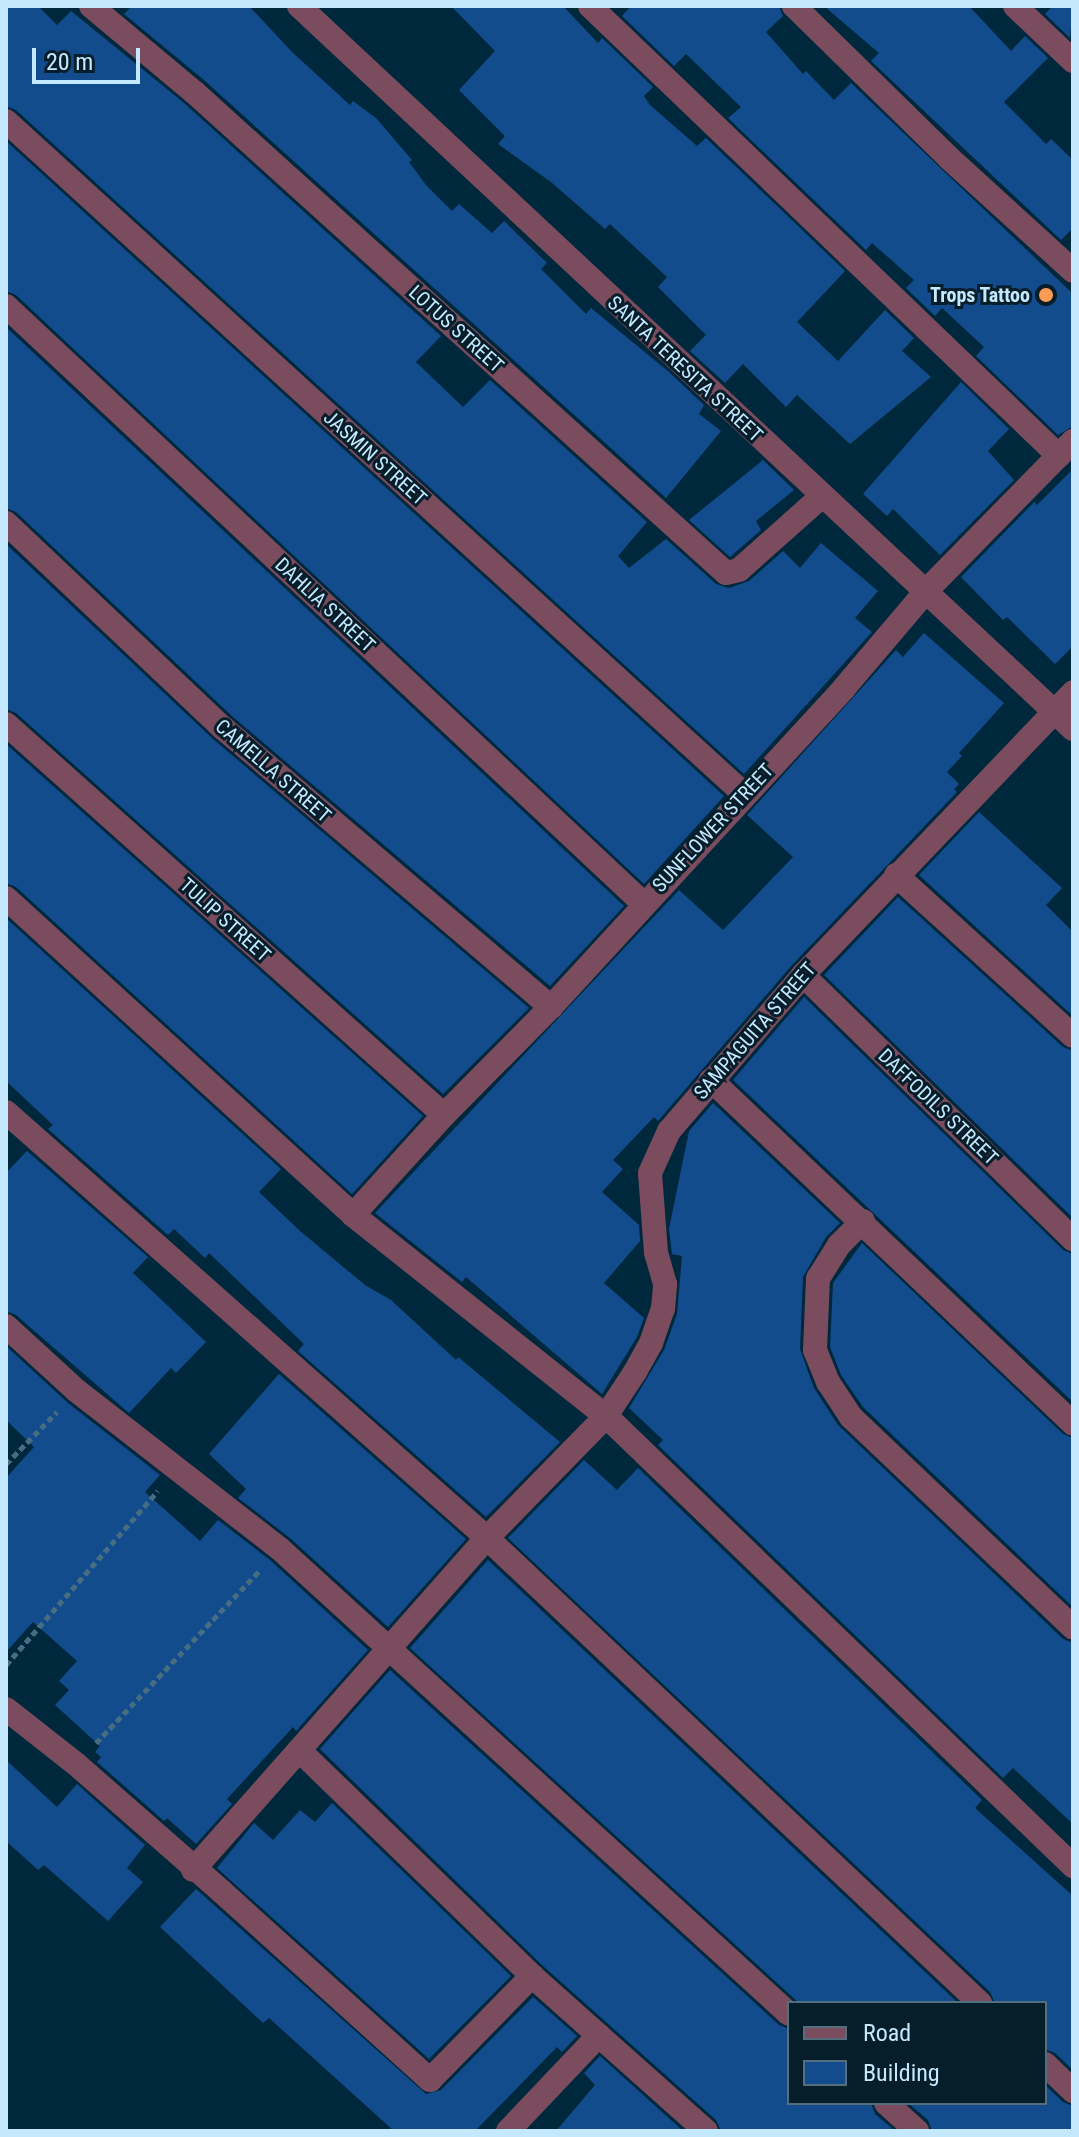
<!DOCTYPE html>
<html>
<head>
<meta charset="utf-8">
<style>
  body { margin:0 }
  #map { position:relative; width:1079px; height:2137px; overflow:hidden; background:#00283c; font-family:"Roboto Condensed",sans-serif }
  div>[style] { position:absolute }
  .building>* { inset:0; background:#124c8d }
  .path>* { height:5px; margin-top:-2.5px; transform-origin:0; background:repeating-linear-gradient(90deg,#466d81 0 6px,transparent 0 10px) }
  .minor>* { height:24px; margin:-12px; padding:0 12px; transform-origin:12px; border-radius:12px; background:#7b4b5e }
  .dots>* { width:22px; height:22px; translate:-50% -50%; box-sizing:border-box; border:4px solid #061d2a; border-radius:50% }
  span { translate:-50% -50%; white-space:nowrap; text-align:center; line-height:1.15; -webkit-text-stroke:6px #061d2a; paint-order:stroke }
  .poi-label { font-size:20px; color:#c4e8fe; font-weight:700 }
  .right { translate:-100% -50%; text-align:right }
  .street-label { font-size:20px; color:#c4e8fe }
  .frame { position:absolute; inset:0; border:8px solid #c4e8fe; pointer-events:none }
  .legend { position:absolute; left:787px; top:2001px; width:260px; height:104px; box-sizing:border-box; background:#061d2a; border:2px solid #526e7f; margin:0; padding:10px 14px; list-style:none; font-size:24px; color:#c4e8fe }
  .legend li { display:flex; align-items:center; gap:16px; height:40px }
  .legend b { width:40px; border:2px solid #526e7f }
  .scale { position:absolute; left:32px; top:48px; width:108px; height:36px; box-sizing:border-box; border:4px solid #c4e8fe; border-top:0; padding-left:10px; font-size:24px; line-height:28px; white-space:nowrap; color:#c4e8fe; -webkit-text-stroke:6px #061d2a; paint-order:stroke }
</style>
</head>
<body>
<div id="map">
  <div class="building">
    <i style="clip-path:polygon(6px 6px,38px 6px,57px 25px,71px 11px,184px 103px,441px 336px,416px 362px,463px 407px,490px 380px,647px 522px,618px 556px,629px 568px,666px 539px,716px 584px,729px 588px,749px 581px,783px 551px,800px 568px,821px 543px,878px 591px,855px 618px,872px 632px,744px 774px,16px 110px,6px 106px)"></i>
    <i style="clip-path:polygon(132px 6px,249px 6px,292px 52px,350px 105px,353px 101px,376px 118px,412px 160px,409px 162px,426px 185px,452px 211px,459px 204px,492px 233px,504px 221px,547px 263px,541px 269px,586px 314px,591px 308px,669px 372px,704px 405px,699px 414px,721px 431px,666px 498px,204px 80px,124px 14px)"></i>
    <i style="clip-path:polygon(451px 6px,563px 6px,598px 43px,602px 38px,653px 87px,644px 96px,650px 105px,697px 146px,706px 138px,845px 271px,797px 322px,838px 361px,885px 310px,914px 338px,902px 351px,931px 377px,850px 444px,797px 395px,786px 407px,743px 364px,725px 383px,690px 351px,706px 335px,658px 287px,667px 277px,610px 224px,605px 229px,551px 182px,498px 144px,505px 136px,459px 90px,495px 51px)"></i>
    <i style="clip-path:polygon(631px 6px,779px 6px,783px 16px,766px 32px,803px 74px,806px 71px,834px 100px,851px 83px,1073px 294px,1073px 426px,1058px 435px,976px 356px,984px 347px,942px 308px,935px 316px,906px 288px,914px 280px,872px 243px,866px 250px,728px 118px,741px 107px,686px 54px,674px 66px,622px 16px)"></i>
    <i style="clip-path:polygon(824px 6px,969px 6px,1011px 51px,1025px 36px,1048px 58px,1004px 102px,1046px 144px,1051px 139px,1073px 160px,1073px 228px,1061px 240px,871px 61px,879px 53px)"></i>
    <i style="clip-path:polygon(1053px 6px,1073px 6px,1070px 38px,1045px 14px)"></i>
    <i style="clip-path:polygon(6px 141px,724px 796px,644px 884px,16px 295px,6px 291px)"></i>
    <i style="clip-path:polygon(6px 327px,624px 906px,550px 986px,233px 717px,16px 512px,6px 508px)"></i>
    <i style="clip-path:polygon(961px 382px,1009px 429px,988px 451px,1014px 480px,940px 555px,893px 509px,887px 516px,863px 494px)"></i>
    <i style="clip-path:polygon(763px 460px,794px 490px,756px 521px,761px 530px,730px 557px,689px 520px)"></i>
    <i style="clip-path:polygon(1073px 469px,1073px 646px,1055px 664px,1007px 617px,1003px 620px,961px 577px,1034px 502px,1037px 505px)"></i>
    <i style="clip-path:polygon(6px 544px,213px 739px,529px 1008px,443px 1094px,16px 713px,6px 709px)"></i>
    <i style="clip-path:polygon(924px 633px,1004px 703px,959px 753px,962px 756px,947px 772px,959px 784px,954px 789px,957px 792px,792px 965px,658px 1121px,654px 1117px,613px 1160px,623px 1169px,602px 1192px,639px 1225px,640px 1241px,604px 1283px,644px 1318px,637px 1337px,602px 1394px,466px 1277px,462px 1282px,375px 1213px,679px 890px,723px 930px,793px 857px,747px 815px,896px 650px,903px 657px)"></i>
    <i style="clip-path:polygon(6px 744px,423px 1116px,352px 1194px,16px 887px,6px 883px)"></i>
    <i style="clip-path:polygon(979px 812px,1062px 888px,1046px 905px,1073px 932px,1073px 1016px,919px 875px)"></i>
    <i style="clip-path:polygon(898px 897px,1063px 1047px,1073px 1051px,1073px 1218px,824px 975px)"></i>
    <i style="clip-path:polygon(6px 918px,281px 1169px,259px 1192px,300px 1231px,365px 1285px,391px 1300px,456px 1360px,458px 1357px,560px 1442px,486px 1517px,298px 1351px,304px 1344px,209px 1253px,205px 1258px,174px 1229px,168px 1235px,48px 1129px,53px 1125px,6px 1081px)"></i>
    <i style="clip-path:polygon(804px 997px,1063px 1250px,1073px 1254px,1073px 1402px,733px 1080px)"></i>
    <i style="clip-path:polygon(713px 1103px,840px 1223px,826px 1237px,803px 1277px,800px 1349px,814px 1388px,838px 1425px,1063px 1639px,1073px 1643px,1073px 1824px,1013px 1768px,1003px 1778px,658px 1445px,663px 1440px,629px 1408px,664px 1350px,677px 1314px,682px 1256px,672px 1254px,669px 1229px,689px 1131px)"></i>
    <i style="clip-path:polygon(27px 1151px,148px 1257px,133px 1273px,206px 1342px,176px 1373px,171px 1368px,129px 1413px,16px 1315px,6px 1311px,6px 1173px)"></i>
    <i style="clip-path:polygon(862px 1243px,1063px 1434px,1073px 1438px,1073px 1607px,863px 1407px,841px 1375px,830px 1347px,833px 1283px)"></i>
    <i style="clip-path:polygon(6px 1346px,68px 1403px,160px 1475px,145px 1492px,200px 1541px,218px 1520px,270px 1560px,368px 1650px,296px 1731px,293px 1727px,227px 1799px,232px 1804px,196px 1844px,167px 1818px,164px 1821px,97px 1762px,101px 1757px,95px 1752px,100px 1746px,55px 1705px,69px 1690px,59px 1681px,77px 1661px,33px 1622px,6px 1652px,6px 1478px,34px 1447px,6px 1420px)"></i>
    <i style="clip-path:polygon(279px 1374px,466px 1539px,388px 1627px,290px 1538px,238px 1498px,246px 1489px,209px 1454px)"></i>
    <i style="clip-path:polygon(584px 1460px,617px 1490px,638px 1468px,982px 1800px,975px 1808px,1073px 1896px,1073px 2070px,1055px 2053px,1045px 2049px,1045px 2003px,995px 2003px,990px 1992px,508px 1538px)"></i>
    <i style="clip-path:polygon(488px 1560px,958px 2003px,799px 2003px,410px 1648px)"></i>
    <i style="clip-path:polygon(390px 1670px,779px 2025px,789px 2029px,789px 2103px,871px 2103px,875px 2114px,895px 2131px,721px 2131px,716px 2120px,542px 1965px,320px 1749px)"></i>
    <i style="clip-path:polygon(6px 1760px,57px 1807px,77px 1784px,145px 1845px,127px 1868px,143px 1882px,108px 1921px,44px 1865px,38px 1870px,6px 1841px)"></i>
    <i style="clip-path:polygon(332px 1803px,511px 1976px,429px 2059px,217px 1868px,254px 1823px,273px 1840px,300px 1810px,315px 1822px)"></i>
    <i style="clip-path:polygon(196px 1889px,426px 2094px,441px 2090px,533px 1997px,577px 2036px,562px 2052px,557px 2047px,475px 2131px,394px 2131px,269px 2018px,263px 2023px,160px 1927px)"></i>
    <i style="clip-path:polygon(600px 2056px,683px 2131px,556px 2131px,595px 2085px,584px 2073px)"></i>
    <i style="clip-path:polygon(1045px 2085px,1063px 2102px,1073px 2106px,1073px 2131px,932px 2131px,928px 2120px,908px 2103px,1045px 2103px)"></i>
  </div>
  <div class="path">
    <i style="left:6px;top:1464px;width:73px;rotate:-45.6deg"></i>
    <i style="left:6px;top:1665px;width:231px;rotate:-48.9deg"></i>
    <i style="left:96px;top:1743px;width:238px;rotate:-46.5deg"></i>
  </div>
  <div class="minor">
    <i style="left:91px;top:6px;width:134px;rotate:39.9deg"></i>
    <i style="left:194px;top:92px;width:717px;rotate:42.12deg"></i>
    <i style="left:726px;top:573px;width:13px;rotate:-13deg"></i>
    <i style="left:739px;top:570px;width:110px;rotate:-41.7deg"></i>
    <i style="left:299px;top:6px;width:1059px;rotate:43.05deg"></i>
    <i style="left:590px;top:6px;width:650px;rotate:43.82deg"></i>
    <i style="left:794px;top:6px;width:217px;rotate:44.4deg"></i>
    <i style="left:949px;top:158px;width:168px;rotate:42.3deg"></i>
    <i style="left:1015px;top:6px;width:80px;rotate:43.5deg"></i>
    <i style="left:6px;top:121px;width:999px;rotate:42.36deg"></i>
    <i style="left:6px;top:306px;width:874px;rotate:43.15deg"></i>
    <i style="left:6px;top:523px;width:299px;rotate:43.4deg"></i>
    <i style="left:223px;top:728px;width:431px;rotate:40.4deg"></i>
    <i style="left:6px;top:724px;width:587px;rotate:41.76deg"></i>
    <i style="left:896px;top:875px;width:239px;rotate:42.3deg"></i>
    <i style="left:6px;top:898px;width:470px;rotate:42.4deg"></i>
    <i style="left:353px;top:1215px;width:323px;rotate:38.5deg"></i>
    <i style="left:606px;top:1416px;width:649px;rotate:43.94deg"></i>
    <i style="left:803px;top:975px;width:378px;rotate:44.4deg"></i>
    <i style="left:711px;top:1080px;width:499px;rotate:43.5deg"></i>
    <i style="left:6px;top:1112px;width:643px;rotate:41.53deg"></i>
    <i style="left:487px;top:1538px;width:678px;rotate:43.33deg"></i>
    <i style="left:353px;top:1215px;width:135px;rotate:-47.7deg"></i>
    <i style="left:444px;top:1115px;width:152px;rotate:-45.3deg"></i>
    <i style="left:551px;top:1007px;width:433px;rotate:-47.4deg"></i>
    <i style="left:844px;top:688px;width:128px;rotate:-49.7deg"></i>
    <i style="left:927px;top:590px;width:209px;rotate:-45.6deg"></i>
    <i style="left:863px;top:1221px;width:34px;rotate:135deg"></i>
    <i style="left:839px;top:1245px;width:39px;rotate:122deg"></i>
    <i style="left:818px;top:1278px;width:72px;rotate:92.4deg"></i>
    <i style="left:815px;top:1350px;width:35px;rotate:68deg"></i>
    <i style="left:828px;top:1382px;width:42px;rotate:56.7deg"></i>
    <i style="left:851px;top:1417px;width:306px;rotate:43.5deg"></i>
    <i style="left:6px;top:1326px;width:96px;rotate:42.5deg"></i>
    <i style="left:77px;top:1391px;width:257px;rotate:37.9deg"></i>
    <i style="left:280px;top:1549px;width:689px;rotate:42.41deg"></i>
    <i style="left:6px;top:1709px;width:89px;rotate:38.2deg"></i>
    <i style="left:76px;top:1764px;width:193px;rotate:41.2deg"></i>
    <i style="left:221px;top:1891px;width:282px;rotate:42.1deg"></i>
    <i style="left:430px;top:2080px;width:146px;rotate:-45.6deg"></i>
    <i style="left:299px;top:1750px;width:325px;rotate:44.1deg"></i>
    <i style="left:532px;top:1976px;width:233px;rotate:41.7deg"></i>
    <i style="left:193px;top:1870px;width:443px;rotate:-48.5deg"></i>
    <i style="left:487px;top:1538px;width:170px;rotate:-45.7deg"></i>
    <i style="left:606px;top:1416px;width:53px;rotate:-56.6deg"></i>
    <i style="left:635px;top:1372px;width:33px;rotate:-61deg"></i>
    <i style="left:651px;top:1343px;width:36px;rotate:-71deg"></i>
    <i style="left:663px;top:1309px;width:25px;rotate:-85deg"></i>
    <i style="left:665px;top:1284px;width:32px;rotate:-106deg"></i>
    <i style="left:656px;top:1253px;width:80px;rotate:-94.3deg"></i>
    <i style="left:650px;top:1173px;width:46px;rotate:-65.7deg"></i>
    <i style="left:669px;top:1131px;width:206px;rotate:-49.3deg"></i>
    <i style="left:803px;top:975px;width:391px;rotate:-46.3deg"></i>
    <i style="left:1045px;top:2064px;width:39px;rotate:44deg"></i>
    <i style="left:886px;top:2103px;width:42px;rotate:42.1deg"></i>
    <i style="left:508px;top:2131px;width:132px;rotate:-46.5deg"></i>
  </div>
  <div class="dots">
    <i style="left:1046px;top:295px;background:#fd9c55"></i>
  </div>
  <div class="poi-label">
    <span class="right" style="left:1030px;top:295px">Trops Tattoo</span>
  </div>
  <div class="street-label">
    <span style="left:456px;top:329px;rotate:42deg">LOTUS STREET</span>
    <span style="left:685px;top:369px;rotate:43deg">SANTA TERESITA STREET</span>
    <span style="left:375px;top:458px;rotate:42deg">JASMIN STREET</span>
    <span style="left:325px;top:605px;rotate:43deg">DAHLIA STREET</span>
    <span style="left:273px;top:771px;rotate:41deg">CAMELLA STREET</span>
    <span style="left:713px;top:828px;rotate:-47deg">SUNFLOWER STREET</span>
    <span style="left:225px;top:920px;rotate:42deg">TULIP STREET</span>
    <span style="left:755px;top:1031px;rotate:-49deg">SAMPAGUITA STREET</span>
    <span style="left:938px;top:1107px;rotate:44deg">DAFFODILS STREET</span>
  </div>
  <div class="frame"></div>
  <ul class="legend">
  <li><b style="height:10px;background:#7b4b5e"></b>Road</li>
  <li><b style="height:22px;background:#124c8d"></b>Building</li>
  </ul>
  <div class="scale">20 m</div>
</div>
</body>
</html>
